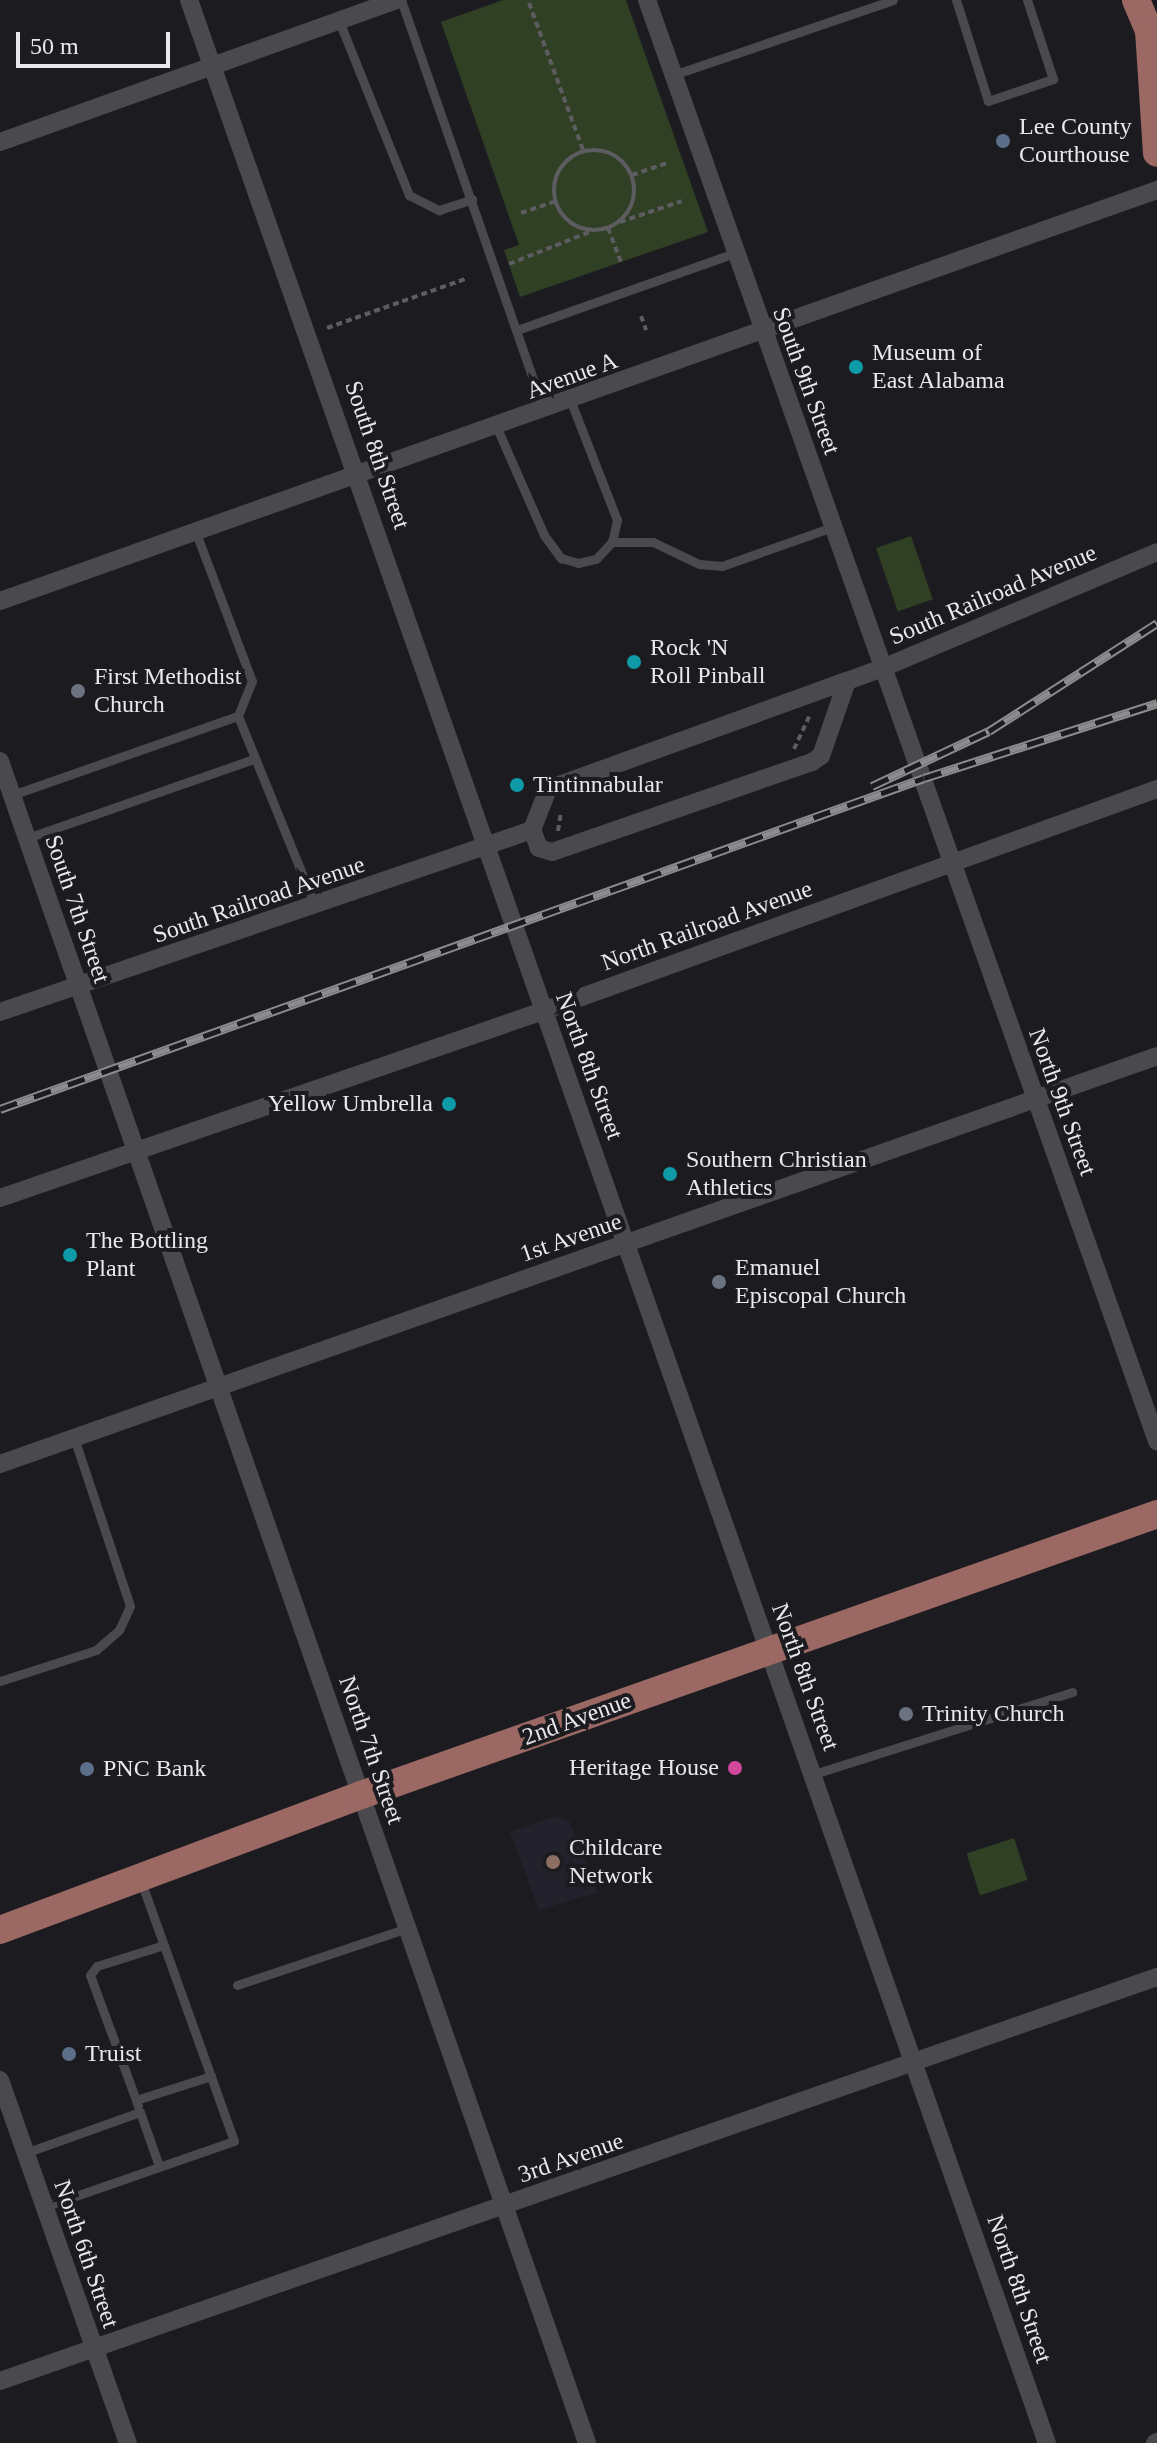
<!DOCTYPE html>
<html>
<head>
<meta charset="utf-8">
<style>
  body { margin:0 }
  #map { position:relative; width:1157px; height:2443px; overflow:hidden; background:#1c1c20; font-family:Georgia,serif }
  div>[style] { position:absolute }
  .built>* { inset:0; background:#23222c }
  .green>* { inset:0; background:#2f4025; transform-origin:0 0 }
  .path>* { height:4px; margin-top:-2px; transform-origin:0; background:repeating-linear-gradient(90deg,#5d5d61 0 6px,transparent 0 10px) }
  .path>.ring { margin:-2px; padding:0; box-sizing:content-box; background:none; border:4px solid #5d5d61; border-radius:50% }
  .lane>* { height:9px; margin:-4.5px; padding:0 4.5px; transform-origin:4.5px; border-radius:4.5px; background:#4a4a4e }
  .street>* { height:18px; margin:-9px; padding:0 9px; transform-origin:9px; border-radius:9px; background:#4a4a4e }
  .primary>* { height:28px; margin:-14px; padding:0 14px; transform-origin:14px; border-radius:14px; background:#9b6864 }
  .rail>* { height:9px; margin-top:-4.5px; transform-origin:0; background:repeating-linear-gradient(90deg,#1c1c20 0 18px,#8c8c8f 0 36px); box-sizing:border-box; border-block:2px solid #8c8c8f }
  .dots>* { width:22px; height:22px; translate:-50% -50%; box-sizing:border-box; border:4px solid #1c1c20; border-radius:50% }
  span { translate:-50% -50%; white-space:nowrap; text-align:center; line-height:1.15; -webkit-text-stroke:8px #1c1c20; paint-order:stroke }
  .poi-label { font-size:24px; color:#e9e9ec }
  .left { translate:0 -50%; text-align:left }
  .right { translate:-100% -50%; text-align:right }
  .street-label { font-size:24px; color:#e9e9ec }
  .scale { position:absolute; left:16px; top:32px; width:154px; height:36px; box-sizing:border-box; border:4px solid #e9e9ec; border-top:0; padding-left:10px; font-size:24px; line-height:28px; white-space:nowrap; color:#e9e9ec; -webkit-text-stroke:6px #1c1c20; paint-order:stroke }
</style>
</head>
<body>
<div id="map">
  <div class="built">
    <i style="clip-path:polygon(556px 1816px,569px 1821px,598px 1892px,539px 1910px,510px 1832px)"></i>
  </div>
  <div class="green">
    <i style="clip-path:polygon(503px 0,626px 0,708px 232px,520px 297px,504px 250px,519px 245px,441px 22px)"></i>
    <i style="left:911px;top:536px;width:67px;height:37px;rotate:71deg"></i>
    <i style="left:1014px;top:1838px;width:44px;height:50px;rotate:72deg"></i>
  </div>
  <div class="path">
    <i style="left:529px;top:3px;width:157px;rotate:69.8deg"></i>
    <i class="ring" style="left:554px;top:150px;width:76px;height:76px"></i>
    <i style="left:632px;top:175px;width:39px;rotate:-19deg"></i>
    <i style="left:521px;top:213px;width:36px;rotate:-19deg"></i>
    <i style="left:620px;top:222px;width:65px;rotate:-18.7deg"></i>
    <i style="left:608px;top:228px;width:36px;rotate:69deg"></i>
    <i style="left:509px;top:264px;width:89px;rotate:-21.7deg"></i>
    <i style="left:641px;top:316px;width:15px;rotate:70deg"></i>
    <i style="left:327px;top:328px;width:150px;rotate:-19.5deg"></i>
    <i style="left:794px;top:749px;width:38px;rotate:-65deg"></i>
    <i style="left:558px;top:831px;width:19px;rotate:-81deg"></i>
    <i style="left:746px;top:905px;width:13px;rotate:67deg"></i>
  </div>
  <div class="lane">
    <i style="left:401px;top:0;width:432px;rotate:70.8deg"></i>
    <i style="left:956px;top:0;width:106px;rotate:72.4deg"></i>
    <i style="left:988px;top:101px;width:69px;rotate:-18.7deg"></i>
    <i style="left:1053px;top:79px;width:83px;rotate:-108.2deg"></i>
    <i style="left:339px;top:21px;width:188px;rotate:68.1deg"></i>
    <i style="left:409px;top:195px;width:34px;rotate:27deg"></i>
    <i style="left:439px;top:210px;width:35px;rotate:-18deg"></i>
    <i style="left:673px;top:75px;width:232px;rotate:-18.8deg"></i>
    <i style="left:517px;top:330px;width:231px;rotate:-19.5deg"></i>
    <i style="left:497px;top:428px;width:117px;rotate:66.3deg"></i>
    <i style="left:544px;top:535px;width:29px;rotate:54deg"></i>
    <i style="left:561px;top:558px;width:18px;rotate:16deg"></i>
    <i style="left:578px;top:563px;width:18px;rotate:-13deg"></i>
    <i style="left:596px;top:559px;width:23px;rotate:-47deg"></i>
    <i style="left:612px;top:542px;width:23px;rotate:-77deg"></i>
    <i style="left:617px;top:520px;width:127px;rotate:-111.3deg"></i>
    <i style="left:196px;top:533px;width:158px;rotate:69.3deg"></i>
    <i style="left:252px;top:681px;width:38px;rotate:112deg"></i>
    <i style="left:238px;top:716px;width:205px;rotate:67.9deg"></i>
    <i style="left:612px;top:542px;width:41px"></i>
    <i style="left:653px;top:542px;width:51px;rotate:25.6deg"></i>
    <i style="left:699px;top:564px;width:23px;rotate:5deg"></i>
    <i style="left:722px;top:566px;width:118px;rotate:-19.4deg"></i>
    <i style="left:12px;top:795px;width:239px;rotate:-19.3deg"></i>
    <i style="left:27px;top:838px;width:240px;rotate:-19.2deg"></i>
    <i style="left:0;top:1681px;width:101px;rotate:-17.9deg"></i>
    <i style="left:96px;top:1650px;width:30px;rotate:-41deg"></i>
    <i style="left:119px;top:1630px;width:26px;rotate:-65deg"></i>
    <i style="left:130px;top:1606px;width:177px;rotate:-108.4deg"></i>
    <i style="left:814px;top:1774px;width:271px;rotate:-17.6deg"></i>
    <i style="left:237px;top:1985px;width:179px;rotate:-18.5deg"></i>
    <i style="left:136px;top:2100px;width:133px;rotate:-110.2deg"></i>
    <i style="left:90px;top:1975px;width:11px;rotate:-52deg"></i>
    <i style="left:97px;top:1966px;width:70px;rotate:-17.4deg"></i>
    <i style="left:138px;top:2106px;width:6px;rotate:-108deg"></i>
    <i style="left:136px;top:2100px;width:79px;rotate:-17.7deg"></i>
    <i style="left:25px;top:2153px;width:122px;rotate:-19.6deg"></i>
    <i style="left:140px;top:2112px;width:57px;rotate:70.6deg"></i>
    <i style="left:44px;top:2207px;width:201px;rotate:-19.2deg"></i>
    <i style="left:234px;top:2141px;width:276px;rotate:-109.7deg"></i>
  </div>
  <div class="street">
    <i style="left:189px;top:0;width:2589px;rotate:70.65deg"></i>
    <i style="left:647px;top:0;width:1529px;rotate:70.51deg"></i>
    <i style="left:0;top:142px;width:422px;rotate:-19.7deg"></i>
    <i style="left:0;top:601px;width:1228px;rotate:-19.56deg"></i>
    <i style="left:847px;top:681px;width:79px;rotate:109.1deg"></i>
    <i style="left:821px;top:756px;width:11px;rotate:146deg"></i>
    <i style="left:812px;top:762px;width:275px;rotate:160.9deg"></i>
    <i style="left:552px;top:852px;width:14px;rotate:-163deg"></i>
    <i style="left:539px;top:848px;width:19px;rotate:-111deg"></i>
    <i style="left:532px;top:830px;width:44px;rotate:-68.7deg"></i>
    <i style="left:548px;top:789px;width:318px;rotate:-19.9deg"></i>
    <i style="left:847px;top:681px;width:40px;rotate:-20.2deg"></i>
    <i style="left:885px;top:667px;width:295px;rotate:-22.9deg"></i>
    <i style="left:0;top:761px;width:1781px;rotate:70.76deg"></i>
    <i style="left:0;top:1012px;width:562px;rotate:-18.89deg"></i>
    <i style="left:0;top:1198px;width:574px;rotate:-19deg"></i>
    <i style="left:543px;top:1011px;width:653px;rotate:-19.88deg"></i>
    <i style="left:0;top:1464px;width:1227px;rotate:-19.42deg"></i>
    <i style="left:0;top:2080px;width:385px;rotate:70.6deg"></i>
    <i style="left:0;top:2381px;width:1226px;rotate:-19.25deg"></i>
    <i style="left:1155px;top:2443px;width:2px;rotate:-27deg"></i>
  </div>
  <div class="primary">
    <i style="left:1136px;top:0;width:49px;rotate:67.1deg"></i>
    <i style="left:1149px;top:30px;width:123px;rotate:86.3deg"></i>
    <i style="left:0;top:1930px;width:385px;rotate:-20.5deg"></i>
    <i style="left:361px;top:1795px;width:844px;rotate:-19.44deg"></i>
  </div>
  <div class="rail">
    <i style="left:872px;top:786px;width:129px;rotate:-25.2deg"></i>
    <i style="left:989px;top:731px;width:200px;rotate:-32.7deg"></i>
    <i style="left:0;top:1109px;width:981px;rotate:-19.71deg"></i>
    <i style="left:924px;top:778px;width:245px;rotate:-17.8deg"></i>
  </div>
  <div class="dots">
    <i style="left:1003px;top:141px;background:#5c6f8a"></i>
    <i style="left:856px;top:367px;background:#0f9aa8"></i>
    <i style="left:634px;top:662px;background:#0f9aa8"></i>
    <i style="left:78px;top:691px;background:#6b7280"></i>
    <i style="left:517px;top:785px;background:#0f9aa8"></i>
    <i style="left:449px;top:1104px;background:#0f9aa8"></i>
    <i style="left:670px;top:1174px;background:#0f9aa8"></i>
    <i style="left:70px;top:1255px;background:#0f9aa8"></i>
    <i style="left:719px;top:1282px;background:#6b7280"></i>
    <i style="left:906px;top:1714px;background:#6b7280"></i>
    <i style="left:735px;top:1768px;background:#d1479c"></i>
    <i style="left:87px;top:1769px;background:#5c6f8a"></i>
    <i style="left:553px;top:1862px;background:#8d6e63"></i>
    <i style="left:69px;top:2054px;background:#5c6f8a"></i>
  </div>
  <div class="poi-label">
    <span class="left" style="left:1019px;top:141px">Lee County<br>Courthouse</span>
    <span class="left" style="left:872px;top:367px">Museum of<br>East Alabama</span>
    <span class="left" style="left:650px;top:662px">Rock 'N<br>Roll Pinball</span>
    <span class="left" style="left:94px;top:691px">First Methodist<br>Church</span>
    <span class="left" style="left:533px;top:785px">Tintinnabular</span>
    <span class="right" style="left:433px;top:1104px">Yellow Umbrella</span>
    <span class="left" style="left:686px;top:1174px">Southern Christian<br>Athletics</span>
    <span class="left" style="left:86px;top:1255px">The Bottling<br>Plant</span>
    <span class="left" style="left:735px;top:1282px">Emanuel<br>Episcopal Church</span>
    <span class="left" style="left:922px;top:1714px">Trinity Church</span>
    <span class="right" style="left:719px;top:1768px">Heritage House</span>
    <span class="left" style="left:103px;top:1769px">PNC Bank</span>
    <span class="left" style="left:569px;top:1862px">Childcare<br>Network</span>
    <span class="left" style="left:85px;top:2054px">Truist</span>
  </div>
  <div class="street-label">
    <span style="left:572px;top:376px;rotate:-20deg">Avenue A</span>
    <span style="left:806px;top:381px;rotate:70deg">South 9th Street</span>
    <span style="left:377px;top:455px;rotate:71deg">South 8th Street</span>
    <span style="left:993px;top:595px;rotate:-23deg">South Railroad Avenue</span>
    <span style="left:259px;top:900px;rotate:-19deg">South Railroad Avenue</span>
    <span style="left:77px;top:909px;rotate:71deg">South 7th Street</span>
    <span style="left:707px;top:926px;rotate:-20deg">North Railroad Avenue</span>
    <span style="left:589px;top:1066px;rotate:70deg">North 8th Street</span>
    <span style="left:1062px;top:1102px;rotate:70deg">North 9th Street</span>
    <span style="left:571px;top:1238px;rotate:-19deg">1st Avenue</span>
    <span style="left:805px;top:1677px;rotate:70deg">North 8th Street</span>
    <span style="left:577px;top:1719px;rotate:-20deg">2nd Avenue</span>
    <span style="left:371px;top:1750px;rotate:71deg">North 7th Street</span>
    <span style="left:571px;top:2158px;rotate:-19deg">3rd Avenue</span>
    <span style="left:86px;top:2254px;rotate:71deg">North 6th Street</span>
    <span style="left:1019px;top:2289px;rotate:71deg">North 8th Street</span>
  </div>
  <div class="scale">50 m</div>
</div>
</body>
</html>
